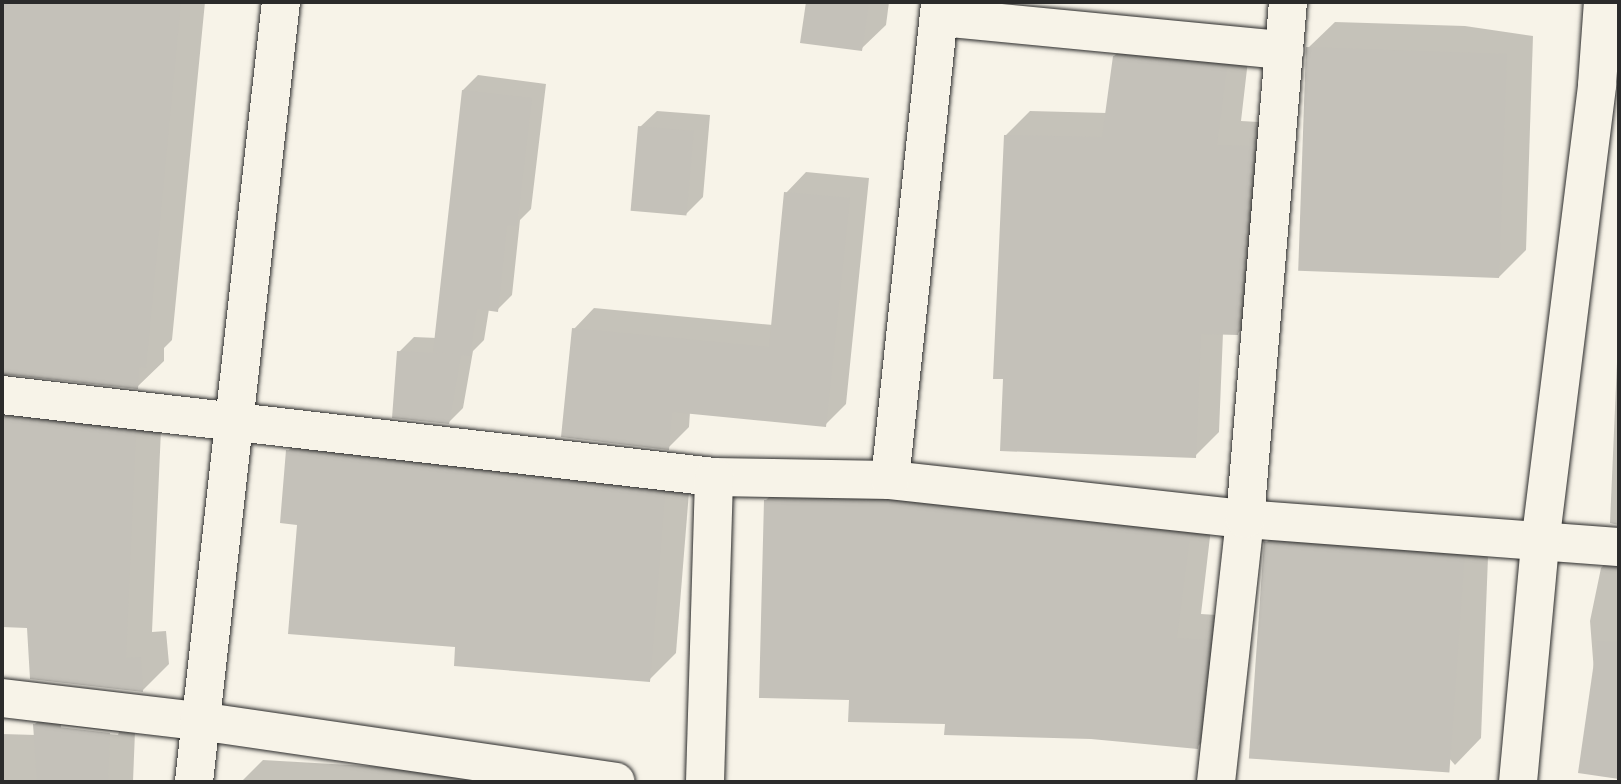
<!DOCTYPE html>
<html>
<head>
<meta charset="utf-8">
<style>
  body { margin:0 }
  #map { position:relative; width:1621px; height:784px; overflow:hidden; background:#f7f3e8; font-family:"Gochi Hand",sans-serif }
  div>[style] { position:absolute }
  .shadow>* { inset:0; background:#0003 }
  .building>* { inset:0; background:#c4c1b9; transform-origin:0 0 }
  .roads { filter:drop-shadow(0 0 2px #2b2b2b) drop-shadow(0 0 2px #2b2b2b) }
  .minor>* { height:38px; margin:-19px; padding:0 19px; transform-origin:19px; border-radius:19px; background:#f7f3e8 }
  span { translate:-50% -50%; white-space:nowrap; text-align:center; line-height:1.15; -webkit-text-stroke:7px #f7f3e8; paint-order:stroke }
  .frame { position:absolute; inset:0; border:4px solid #2b2b2b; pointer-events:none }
</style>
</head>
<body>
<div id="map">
  <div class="shadow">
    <i style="clip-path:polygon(2px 2px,205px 2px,172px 340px,164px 348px,164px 361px,137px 387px,7px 372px,8px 378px,162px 407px,152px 632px,166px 631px,169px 664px,142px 691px,28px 626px,2px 625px)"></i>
    <i style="clip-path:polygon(808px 2px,889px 2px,886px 25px,861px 49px,802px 42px)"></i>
    <i style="clip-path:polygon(1335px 22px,1465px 26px,1533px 36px,1526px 250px,1499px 277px,1308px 48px)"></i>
    <i style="clip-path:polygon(1139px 32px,1250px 43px,1241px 121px,1277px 123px,1262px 309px,1238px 333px,1223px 333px,1219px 432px,1195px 456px,1006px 135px,1030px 111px,1107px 113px,1114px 56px)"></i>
    <i style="clip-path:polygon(478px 75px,546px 84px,531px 209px,520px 220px,512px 295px,497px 310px,489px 309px,484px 340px,473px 351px,463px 408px,448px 423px,399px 352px,414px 337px,437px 338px,463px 90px)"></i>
    <i style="clip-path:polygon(657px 111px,710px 115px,703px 197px,686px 214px,640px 127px)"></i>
    <i style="clip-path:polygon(806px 172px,869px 178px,846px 404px,825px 425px,690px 412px,689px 427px,668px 448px,574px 329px,594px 308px,773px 325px,786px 193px)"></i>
    <i style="clip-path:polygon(1619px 316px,1619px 525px,1610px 523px)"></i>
    <i style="clip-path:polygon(314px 424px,691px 467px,676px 653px,649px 680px,457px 646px,299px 523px,288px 451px)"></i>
    <i style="clip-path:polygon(791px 476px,1213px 511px,1201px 614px,1233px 616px,1221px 723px,1197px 747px,946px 723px,851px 699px,766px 500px)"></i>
    <i style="clip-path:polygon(1293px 516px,1489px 531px,1481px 738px,1455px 765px,1266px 543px)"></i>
    <i style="clip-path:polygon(1619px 550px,1619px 777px,1580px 772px,1594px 672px,1590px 621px,1601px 568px)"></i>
    <i style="clip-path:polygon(evenodd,61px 698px,136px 706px,133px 782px,2px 782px,2px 734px,36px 735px,35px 724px,61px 698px,61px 725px,119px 732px,118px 735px,61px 729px,61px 725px)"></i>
    <i style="clip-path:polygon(263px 760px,488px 773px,487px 782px,241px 782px)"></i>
  </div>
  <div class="building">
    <i style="clip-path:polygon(2px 2px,181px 2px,146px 368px,139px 367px,138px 389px,2px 374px)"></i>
    <i style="clip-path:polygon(806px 2px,869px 2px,862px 51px,800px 43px)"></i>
    <i style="left:1306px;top:47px;width:201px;height:224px;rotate:2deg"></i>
    <i style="clip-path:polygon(1113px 56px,1227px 67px,1217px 145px,1254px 146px,1238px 335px,1201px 334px,1196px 458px,1000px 451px,1003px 379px,993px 379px,1004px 135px,1102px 137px)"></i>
    <i style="clip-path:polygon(462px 90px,532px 98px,517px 226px,507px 225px,498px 312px,477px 309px,470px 356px,461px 355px,449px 424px,392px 418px,397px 351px,454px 354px,433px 352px)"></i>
    <i style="left:638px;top:126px;width:56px;height:85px;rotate:5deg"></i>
    <i style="clip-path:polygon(784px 192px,850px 198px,826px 427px,672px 412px,669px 450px,561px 437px,572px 328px,769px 347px)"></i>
    <i style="clip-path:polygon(2px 417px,136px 432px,126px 658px,141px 657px,143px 692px,30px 679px,27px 628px,2px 627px)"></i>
    <i style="clip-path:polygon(286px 450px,665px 493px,650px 682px,454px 666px,455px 647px,288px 634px,297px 525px,280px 523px)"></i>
    <i style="clip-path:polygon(764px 500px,897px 503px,1190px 535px,1177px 638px,1210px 640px,1198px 749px,1091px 739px,944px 735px,945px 724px,848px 722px,849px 700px,759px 698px)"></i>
    <i style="left:1264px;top:542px;width:201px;height:217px;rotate:4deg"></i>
    <i style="clip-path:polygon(1597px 641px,1619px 642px,1619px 779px,1578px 773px)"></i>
    <i style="clip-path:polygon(33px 724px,110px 733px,108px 782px,37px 782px)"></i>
  </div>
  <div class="roads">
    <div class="minor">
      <i style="left:939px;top:17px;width:347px;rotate:5.5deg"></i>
      <i style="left:2px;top:395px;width:717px;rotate:6.57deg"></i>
      <i style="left:714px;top:477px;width:176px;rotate:1deg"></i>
      <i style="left:890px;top:480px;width:357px;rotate:6.3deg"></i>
      <i style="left:1245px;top:519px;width:375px;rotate:4.3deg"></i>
      <i style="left:890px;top:480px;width:481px;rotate:-84deg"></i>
      <i style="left:2px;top:698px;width:198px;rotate:6.7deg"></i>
      <i style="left:199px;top:721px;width:421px;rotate:8.3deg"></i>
      <i style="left:194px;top:782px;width:785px;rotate:-83.64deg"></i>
      <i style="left:705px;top:782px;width:305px;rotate:-88.3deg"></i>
      <i style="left:1216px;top:782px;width:265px;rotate:-83.7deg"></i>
      <i style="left:1245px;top:519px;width:519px;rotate:-85.25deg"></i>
      <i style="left:1518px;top:782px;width:239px;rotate:-84.7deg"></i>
      <i style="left:1540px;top:544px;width:463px;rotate:-82.9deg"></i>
      <i style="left:1597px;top:85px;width:83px;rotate:-85.9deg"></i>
    </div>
  </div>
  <div class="frame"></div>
</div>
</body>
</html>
